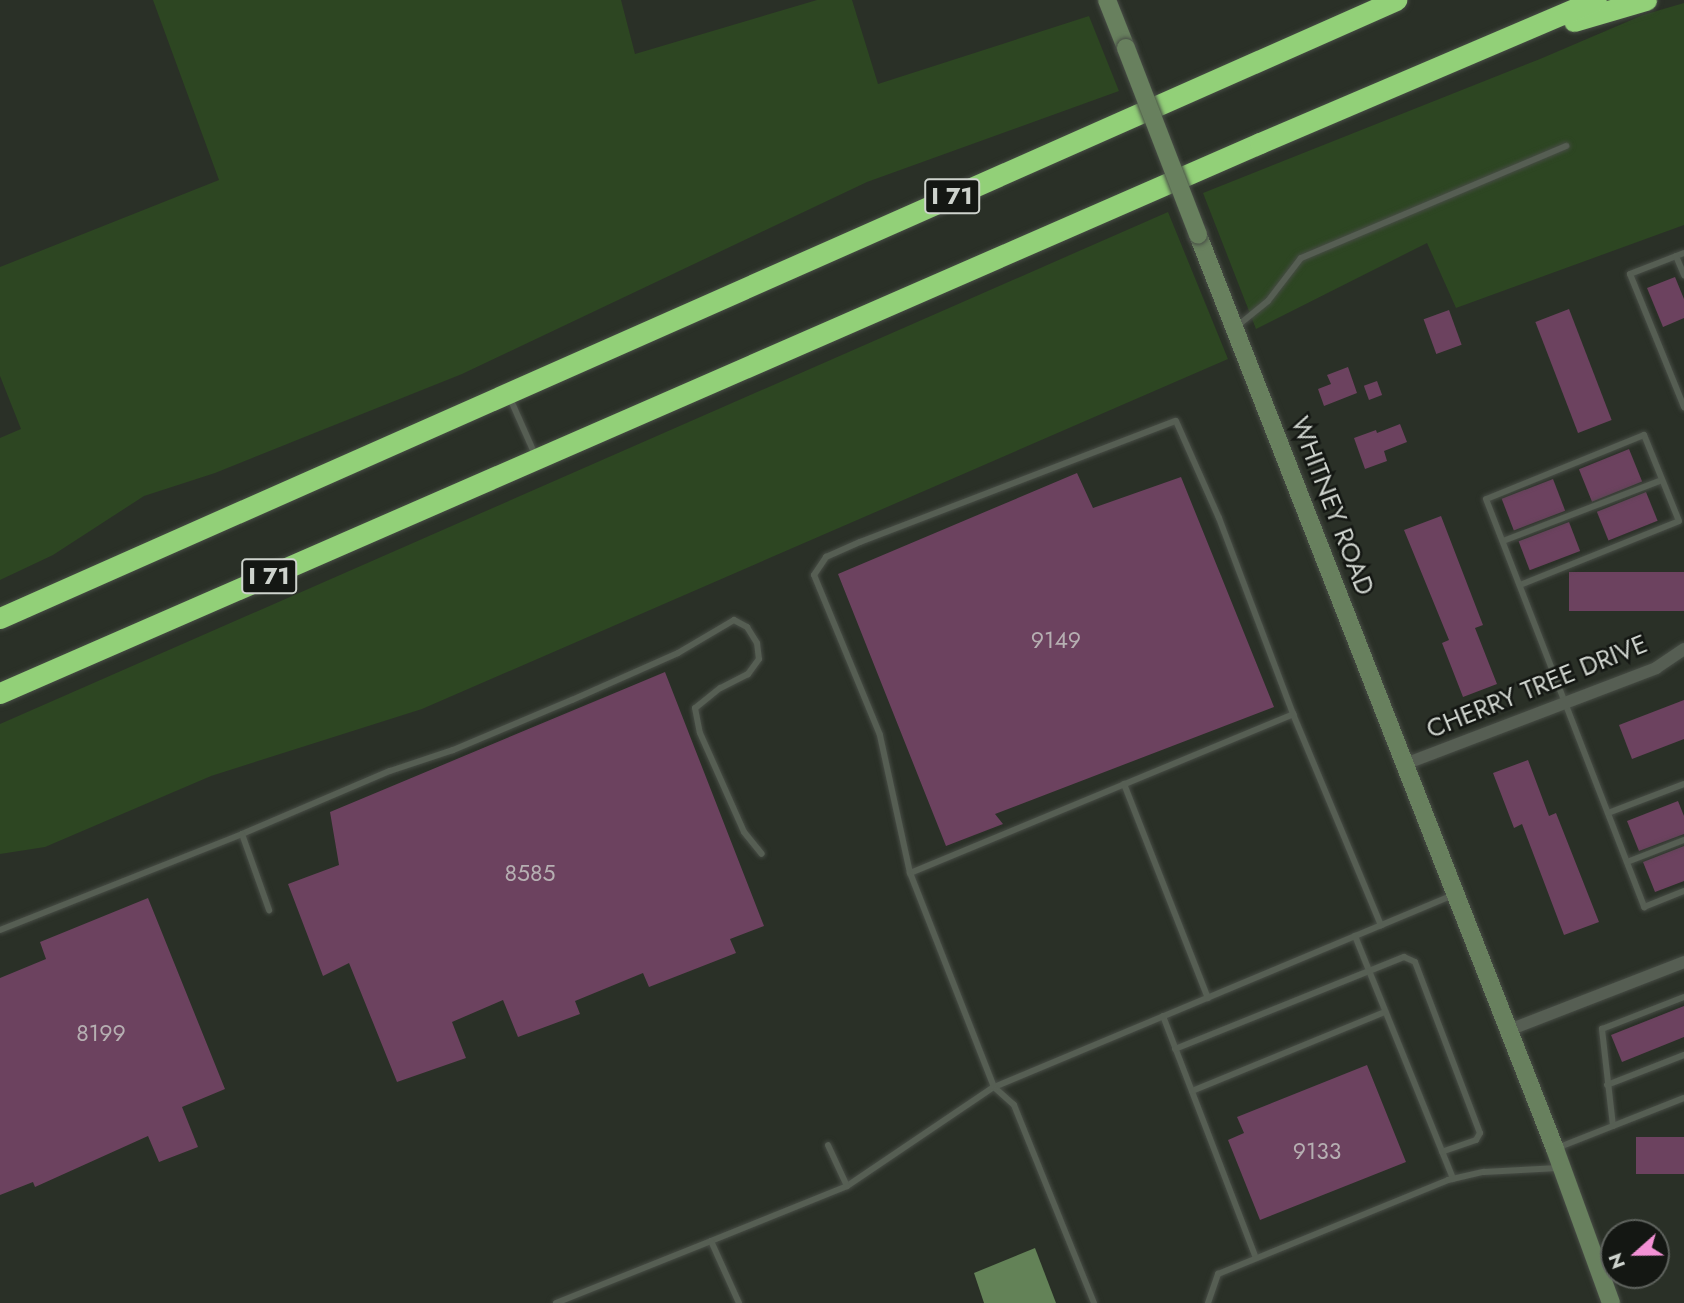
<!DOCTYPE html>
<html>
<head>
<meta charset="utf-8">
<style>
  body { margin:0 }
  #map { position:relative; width:1684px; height:1303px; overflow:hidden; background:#2a3027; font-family:Jost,sans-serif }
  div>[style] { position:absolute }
  .green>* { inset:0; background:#2d4622 }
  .water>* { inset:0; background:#638257 }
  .building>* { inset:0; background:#6c425f; transform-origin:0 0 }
  .roads { filter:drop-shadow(0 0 2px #474c45) drop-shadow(0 0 2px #474c45) }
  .lane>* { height:6px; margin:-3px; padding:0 3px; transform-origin:3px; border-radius:3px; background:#565e53 }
  .street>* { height:12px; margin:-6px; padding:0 6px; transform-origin:6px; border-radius:6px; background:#565e53 }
  .secondary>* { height:18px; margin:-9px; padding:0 9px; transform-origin:9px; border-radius:9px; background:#68805e }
  .highway>* { height:21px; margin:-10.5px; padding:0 10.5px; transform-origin:10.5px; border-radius:10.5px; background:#92d078 }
  .bridges { filter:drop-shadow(0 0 2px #474c45) drop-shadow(0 0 2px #474c45) }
  .secondary-bridge>* { height:18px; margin:-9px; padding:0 9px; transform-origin:9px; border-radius:9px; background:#68805e }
  span { translate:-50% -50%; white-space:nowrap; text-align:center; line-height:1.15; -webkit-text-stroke:5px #141713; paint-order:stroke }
  .number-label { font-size:23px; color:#b6afb2 }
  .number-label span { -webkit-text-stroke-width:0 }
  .shield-label span { padding:2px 5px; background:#141713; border:2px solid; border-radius:5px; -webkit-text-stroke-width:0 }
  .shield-label { font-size:24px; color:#ced3cd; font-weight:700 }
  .street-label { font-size:26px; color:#ced3cd }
  .north { position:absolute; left:1600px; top:1219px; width:70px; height:70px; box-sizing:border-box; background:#141713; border:2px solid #5e625d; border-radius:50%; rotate:249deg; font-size:19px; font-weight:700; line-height:28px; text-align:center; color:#ced3cd }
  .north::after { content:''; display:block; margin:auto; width:24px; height:32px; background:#f391d5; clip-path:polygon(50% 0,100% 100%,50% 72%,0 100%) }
</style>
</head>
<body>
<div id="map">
  <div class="green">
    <i style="clip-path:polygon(153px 0,621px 0,635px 54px,817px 0,852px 0,878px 84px,1089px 16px,1119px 91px,867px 182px,462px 374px,215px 473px,144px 496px,53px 555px,0 580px,0 438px,21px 429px,0 376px,0 267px,219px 180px)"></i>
    <i style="clip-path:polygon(1684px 3px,1684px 225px,1456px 308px,1427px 243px,1256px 329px,1203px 193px,1540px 59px,1643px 15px)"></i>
    <i style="clip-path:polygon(1168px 212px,1228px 359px,422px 709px,211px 776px,45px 847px,0 854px,0 724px)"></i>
  </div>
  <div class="water">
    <i style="clip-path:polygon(1035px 1248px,1056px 1303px,984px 1303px,974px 1273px)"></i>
  </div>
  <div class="building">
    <i style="clip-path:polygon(1675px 277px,1684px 299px,1684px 318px,1663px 327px,1647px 288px)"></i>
    <i style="left:1569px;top:309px;width:119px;height:36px;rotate:69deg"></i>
    <i style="left:1449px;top:310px;width:37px;height:27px;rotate:70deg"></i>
    <i style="clip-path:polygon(1348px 367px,1357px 393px,1324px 406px,1318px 389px,1331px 384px,1327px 375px)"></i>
    <i style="left:1377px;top:381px;width:15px;height:14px;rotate:70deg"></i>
    <i style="clip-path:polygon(1400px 424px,1407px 442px,1384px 451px,1387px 461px,1365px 469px,1354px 438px,1376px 430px,1377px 433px)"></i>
    <i style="left:1629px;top:449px;width:35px;height:54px;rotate:68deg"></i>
    <i style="clip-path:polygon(1077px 473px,1093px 508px,1181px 477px,1274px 707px,995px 814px,1003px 824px,946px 846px,838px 574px)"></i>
    <i style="left:1553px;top:479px;width:34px;height:55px;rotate:69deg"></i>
    <i style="left:1646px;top:492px;width:31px;height:53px;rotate:68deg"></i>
    <i style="clip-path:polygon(1441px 516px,1483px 625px,1475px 628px,1497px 684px,1463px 697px,1442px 643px,1449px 640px,1404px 530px)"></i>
    <i style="left:1569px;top:522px;width:31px;height:54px;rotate:69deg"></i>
    <i style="left:1684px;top:572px;width:39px;height:115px;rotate:90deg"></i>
    <i style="clip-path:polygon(665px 672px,764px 926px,730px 939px,736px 953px,649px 987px,643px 973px,575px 1001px,580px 1014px,518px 1037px,503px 1000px,452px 1022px,466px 1058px,397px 1082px,349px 963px,323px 976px,288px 884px,339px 865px,330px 812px)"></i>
    <i style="clip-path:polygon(1684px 700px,1684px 739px,1632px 759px,1619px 725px)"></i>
    <i style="clip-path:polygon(1528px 760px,1549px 816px,1556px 813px,1599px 922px,1564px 935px,1522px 824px,1514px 828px,1493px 773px)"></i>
    <i style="clip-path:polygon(1678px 801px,1684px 816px,1684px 834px,1639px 851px,1627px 821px)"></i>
    <i style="clip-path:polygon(1684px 846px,1684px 881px,1655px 892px,1643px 862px)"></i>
    <i style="clip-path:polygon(148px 898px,225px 1089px,182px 1107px,198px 1147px,159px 1162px,148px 1136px,35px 1187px,33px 1182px,0 1195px,0 978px,46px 959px,40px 942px)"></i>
    <i style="clip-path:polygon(1684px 1006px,1684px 1037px,1622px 1062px,1611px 1035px)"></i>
    <i style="clip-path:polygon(1367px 1065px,1406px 1162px,1260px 1220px,1228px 1140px,1244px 1133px,1237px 1117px)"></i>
    <i style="left:1684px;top:1137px;width:37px;height:48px;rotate:90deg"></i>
  </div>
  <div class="roads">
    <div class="lane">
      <i style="left:1684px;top:253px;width:58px;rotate:158.7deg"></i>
      <i style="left:1630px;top:274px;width:144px;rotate:67.9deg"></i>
      <i style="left:1676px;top:256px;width:21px;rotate:67deg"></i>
      <i style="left:1236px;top:327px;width:41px;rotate:-39.1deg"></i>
      <i style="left:1268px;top:301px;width:54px;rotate:-52.5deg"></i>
      <i style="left:1301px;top:258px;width:288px;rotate:-22.9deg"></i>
      <i style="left:509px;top:396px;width:67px;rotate:66.1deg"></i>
      <i style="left:1503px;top:541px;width:170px;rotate:-21deg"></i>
      <i style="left:1520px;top:585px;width:171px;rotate:-21.9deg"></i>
      <i style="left:1679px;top:521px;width:93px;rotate:-112.1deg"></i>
      <i style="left:1644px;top:435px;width:170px;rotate:157.9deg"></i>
      <i style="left:1486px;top:499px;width:438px;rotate:68.8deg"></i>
      <i style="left:1644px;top:907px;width:43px;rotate:-21.8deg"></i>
      <i style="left:1124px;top:784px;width:230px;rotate:68.6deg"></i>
      <i style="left:1608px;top:813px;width:81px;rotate:-20.9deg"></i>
      <i style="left:242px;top:834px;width:161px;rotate:-23.1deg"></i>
      <i style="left:390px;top:771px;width:66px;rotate:-18.4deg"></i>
      <i style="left:453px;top:750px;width:129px;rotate:-22.8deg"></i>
      <i style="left:572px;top:700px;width:116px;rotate:-23.9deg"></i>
      <i style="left:678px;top:653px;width:65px;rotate:-30.5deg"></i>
      <i style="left:734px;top:620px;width:15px;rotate:28deg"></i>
      <i style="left:747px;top:627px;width:19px;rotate:58deg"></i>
      <i style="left:757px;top:643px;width:16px;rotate:83deg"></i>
      <i style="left:759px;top:659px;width:19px;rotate:126deg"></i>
      <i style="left:748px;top:674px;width:31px;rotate:153deg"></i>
      <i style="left:720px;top:688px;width:32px;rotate:141deg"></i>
      <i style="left:695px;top:708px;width:25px;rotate:79deg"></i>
      <i style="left:700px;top:733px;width:108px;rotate:66deg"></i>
      <i style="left:744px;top:832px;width:28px;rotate:51deg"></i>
      <i style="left:1627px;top:862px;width:61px;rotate:-21.1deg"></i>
      <i style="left:910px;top:873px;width:415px;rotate:-22.5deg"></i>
      <i style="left:1293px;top:714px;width:229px;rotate:67.4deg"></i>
      <i style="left:0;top:930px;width:260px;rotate:-21.6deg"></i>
      <i style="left:242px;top:834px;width:81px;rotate:70.4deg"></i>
      <i style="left:1355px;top:936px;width:262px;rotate:68deg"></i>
      <i style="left:1163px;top:1016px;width:259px;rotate:69deg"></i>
      <i style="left:1175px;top:1049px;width:247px;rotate:-21.9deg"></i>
      <i style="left:1404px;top:957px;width:12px;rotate:24deg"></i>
      <i style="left:1415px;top:962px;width:183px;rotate:69.2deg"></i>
      <i style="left:1480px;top:1133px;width:8px;rotate:120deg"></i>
      <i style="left:1476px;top:1140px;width:36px;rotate:161deg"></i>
      <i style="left:1607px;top:1085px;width:83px;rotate:-21.3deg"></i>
      <i style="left:1192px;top:1091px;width:209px;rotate:-22.3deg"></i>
      <i style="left:1613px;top:1126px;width:98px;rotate:-96.5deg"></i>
      <i style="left:1602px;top:1029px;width:88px;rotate:-21.3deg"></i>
      <i style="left:1557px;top:1148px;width:136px;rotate:-21.5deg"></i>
      <i style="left:847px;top:1186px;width:177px;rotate:-34deg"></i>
      <i style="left:994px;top:1087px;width:498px;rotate:-22.7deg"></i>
      <i style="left:711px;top:1241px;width:147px;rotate:-22deg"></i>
      <i style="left:847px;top:1186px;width:45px;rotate:-114.9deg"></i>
      <i style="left:556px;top:1303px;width:167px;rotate:-21.8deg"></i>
      <i style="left:711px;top:1241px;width:68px;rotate:65.7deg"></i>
      <i style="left:1094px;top:1303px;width:214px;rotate:-112deg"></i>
      <i style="left:1014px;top:1105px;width:27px;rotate:-138deg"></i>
      <i style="left:994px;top:1087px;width:230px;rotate:-111.4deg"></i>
      <i style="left:910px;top:873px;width:141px;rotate:-102.3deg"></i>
      <i style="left:880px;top:735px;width:173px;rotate:-112.4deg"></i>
      <i style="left:814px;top:575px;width:22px;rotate:-56deg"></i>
      <i style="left:826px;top:557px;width:37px;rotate:-24deg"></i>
      <i style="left:860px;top:542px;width:338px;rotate:-21deg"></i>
      <i style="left:1176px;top:421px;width:106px;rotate:66.1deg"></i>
      <i style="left:1219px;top:518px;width:210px;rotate:69.3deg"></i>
      <i style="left:1208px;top:1303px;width:31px;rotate:-71deg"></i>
      <i style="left:1218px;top:1274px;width:248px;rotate:-22.2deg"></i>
      <i style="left:1448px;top:1180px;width:37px;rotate:-13deg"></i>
      <i style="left:1484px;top:1172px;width:74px;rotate:-3.1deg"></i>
    </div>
    <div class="street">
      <i style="left:1405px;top:764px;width:269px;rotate:-20.9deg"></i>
      <i style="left:1656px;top:668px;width:34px;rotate:-34deg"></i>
      <i style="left:1509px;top:1030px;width:188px;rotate:-21.2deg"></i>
    </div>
    <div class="secondary">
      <i style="left:1107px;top:0;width:52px;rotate:68.4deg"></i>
      <i style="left:1198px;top:235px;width:981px;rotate:68.66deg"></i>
      <i style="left:1555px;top:1149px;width:164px;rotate:70deg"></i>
    </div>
    <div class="highway">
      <i style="left:1574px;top:21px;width:75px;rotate:-16.3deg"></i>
      <i style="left:0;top:618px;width:1527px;rotate:-23.88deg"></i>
      <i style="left:0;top:693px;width:1375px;rotate:-23.58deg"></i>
      <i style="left:1260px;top:143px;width:365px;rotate:-23.1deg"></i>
    </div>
  </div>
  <div class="bridges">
    <div class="secondary-bridge">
      <i style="left:1126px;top:48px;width:200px;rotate:68.9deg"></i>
    </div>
  </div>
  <div class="number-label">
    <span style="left:1056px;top:640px">9149</span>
    <span style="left:530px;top:873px">8585</span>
    <span style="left:101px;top:1033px">8199</span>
    <span style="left:1317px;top:1151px">9133</span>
  </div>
  <div class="shield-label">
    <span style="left:952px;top:196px">I 71</span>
    <span style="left:269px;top:576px">I 71</span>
  </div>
  <div class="street-label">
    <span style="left:1332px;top:506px;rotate:69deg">WHITNEY ROAD</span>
    <span style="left:1537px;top:687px;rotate:-22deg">CHERRY TREE DRIVE</span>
  </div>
  <div class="north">N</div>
</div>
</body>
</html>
